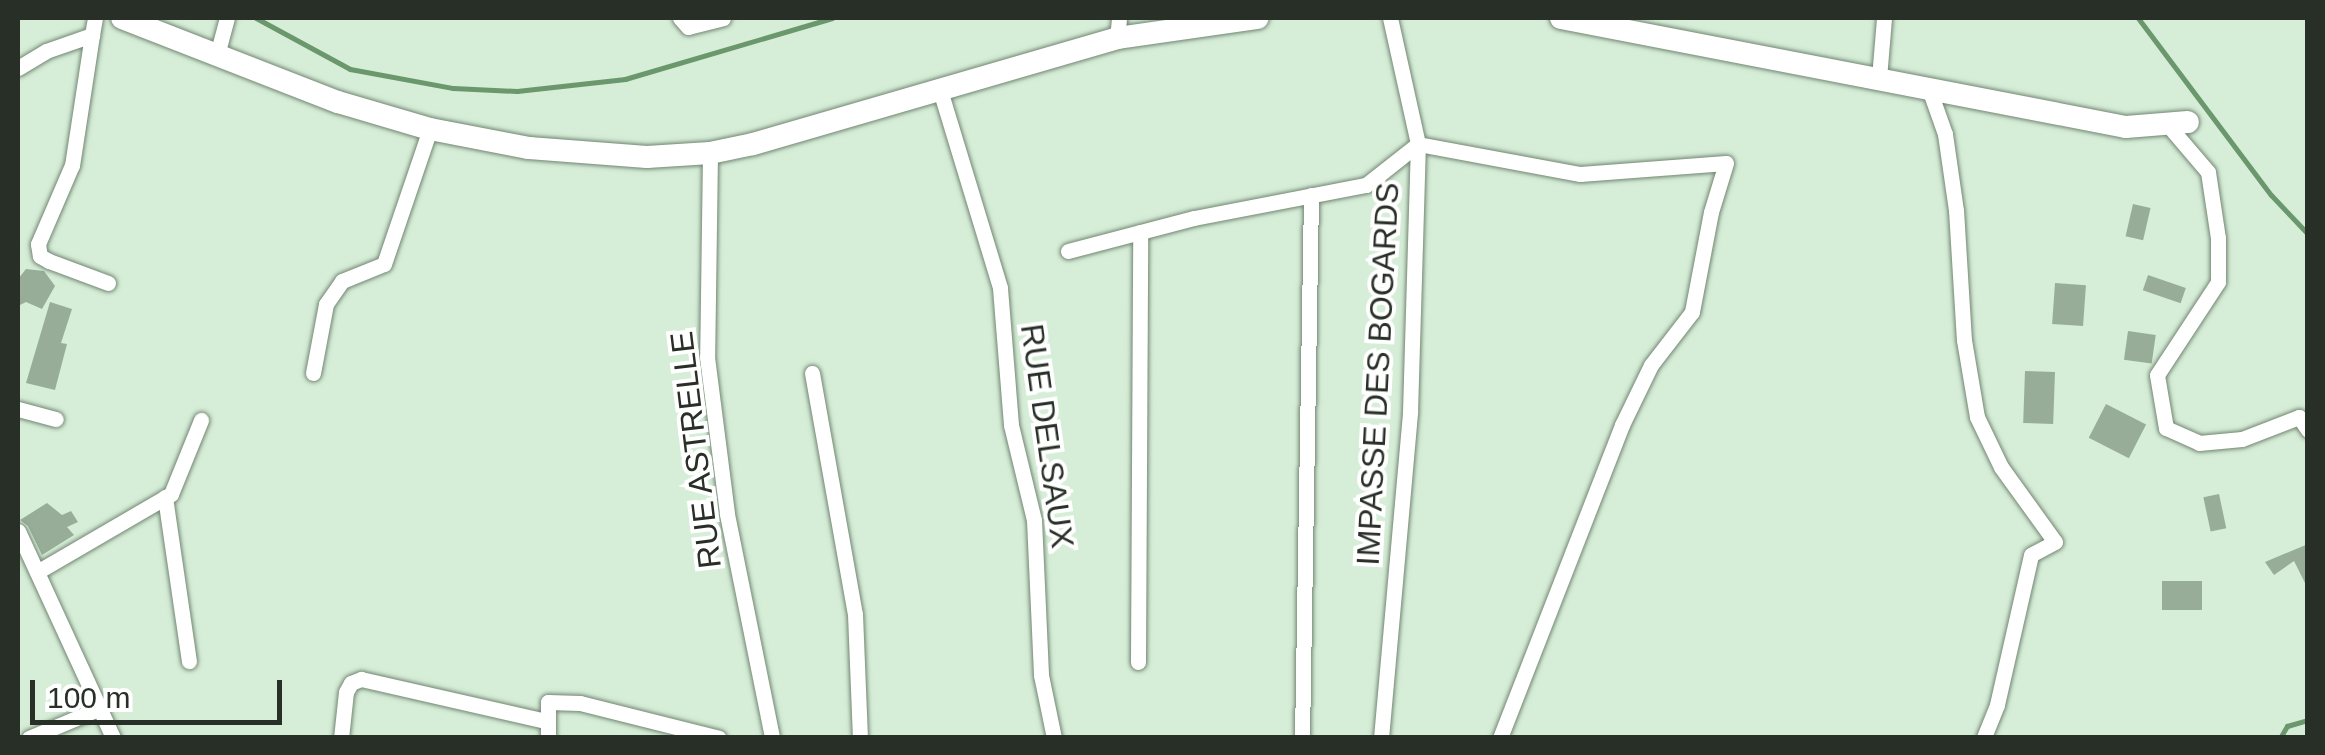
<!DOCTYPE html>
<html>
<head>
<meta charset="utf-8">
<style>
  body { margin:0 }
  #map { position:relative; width:2325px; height:755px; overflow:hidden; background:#d6edd7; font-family:Helvetica,sans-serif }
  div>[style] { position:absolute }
  .stream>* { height:5px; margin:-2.5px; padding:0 2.5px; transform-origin:2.5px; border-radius:2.5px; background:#6a976c }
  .building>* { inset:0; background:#97ad98; transform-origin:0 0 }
  .roads { filter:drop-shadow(0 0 2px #728673) drop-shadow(0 0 2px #728673) }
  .street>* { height:15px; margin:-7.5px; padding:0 7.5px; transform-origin:7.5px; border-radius:7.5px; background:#fff }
  .secondary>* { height:22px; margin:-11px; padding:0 11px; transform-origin:11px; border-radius:11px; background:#fff }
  span { translate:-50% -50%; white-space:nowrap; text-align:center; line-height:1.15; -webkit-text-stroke:8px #fff; paint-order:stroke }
  .street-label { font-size:32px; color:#272f27 }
  .frame { position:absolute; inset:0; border:20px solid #272f27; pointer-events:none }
  .scale { position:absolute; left:30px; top:680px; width:252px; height:45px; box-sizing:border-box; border:5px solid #272f27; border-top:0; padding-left:12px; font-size:30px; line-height:35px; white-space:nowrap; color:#272f27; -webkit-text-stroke:8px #fff; paint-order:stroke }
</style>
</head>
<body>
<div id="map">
  <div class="stream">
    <i style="left:256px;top:18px;width:107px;rotate:28.5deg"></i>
    <i style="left:350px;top:69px;width:105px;rotate:10.5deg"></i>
    <i style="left:453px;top:88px;width:64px;rotate:2.7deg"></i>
    <i style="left:517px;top:91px;width:109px;rotate:-6.3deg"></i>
    <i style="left:625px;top:79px;width:216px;rotate:-16.4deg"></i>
    <i style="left:2138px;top:18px;width:221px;rotate:53.1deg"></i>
    <i style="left:2271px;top:195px;width:54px;rotate:46.5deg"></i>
    <i style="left:2280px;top:738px;width:14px;rotate:-60deg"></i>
    <i style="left:2287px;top:726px;width:22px;rotate:-16deg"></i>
  </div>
  <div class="building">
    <i style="left:2133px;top:204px;width:18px;height:33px;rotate:13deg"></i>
    <i style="clip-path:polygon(26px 269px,44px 271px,55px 286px,42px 309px,26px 302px,18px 306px,18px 279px)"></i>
    <i style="left:2148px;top:275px;width:40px;height:16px;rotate:19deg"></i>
    <i style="left:2055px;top:283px;width:31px;height:41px;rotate:4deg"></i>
    <i style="clip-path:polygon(50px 302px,72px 309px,61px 343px,67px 344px,55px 390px,26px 383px)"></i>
    <i style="left:2128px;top:331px;width:28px;height:29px;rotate:8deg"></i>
    <i style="left:2025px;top:371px;width:30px;height:52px;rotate:2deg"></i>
    <i style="left:2106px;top:404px;width:45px;height:38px;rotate:27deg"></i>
    <i style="left:2219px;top:494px;width:35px;height:16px;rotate:78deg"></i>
    <i style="clip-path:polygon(47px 503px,62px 515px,71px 511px,78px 522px,67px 527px,74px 535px,42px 555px,28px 526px,20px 520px)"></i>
    <i style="clip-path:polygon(2308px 544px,2308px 589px,2294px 561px,2274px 575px,2265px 562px)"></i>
    <i style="left:2162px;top:581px;width:40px;height:29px"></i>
  </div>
  <div class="roads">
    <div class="street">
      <i style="left:680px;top:18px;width:12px;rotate:48deg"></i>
      <i style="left:688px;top:27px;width:36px;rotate:-14deg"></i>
      <i style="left:92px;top:35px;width:132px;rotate:98.7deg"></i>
      <i style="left:72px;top:165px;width:86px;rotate:113.3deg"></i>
      <i style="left:38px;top:244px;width:12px;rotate:81deg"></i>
      <i style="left:40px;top:256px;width:10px;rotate:29deg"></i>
      <i style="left:49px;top:261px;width:63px;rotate:20.4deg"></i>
      <i style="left:1117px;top:38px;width:20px;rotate:-84deg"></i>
      <i style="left:217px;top:55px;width:38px;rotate:-75deg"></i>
      <i style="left:18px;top:68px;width:33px;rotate:-31deg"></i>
      <i style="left:46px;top:51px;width:49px;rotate:-19.2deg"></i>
      <i style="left:92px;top:35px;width:17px;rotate:-80deg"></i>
      <i style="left:1879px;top:78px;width:60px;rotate:-85.2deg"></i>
      <i style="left:1928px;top:86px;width:51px;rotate:70.5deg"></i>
      <i style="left:1945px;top:134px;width:77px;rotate:81.8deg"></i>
      <i style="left:1956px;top:210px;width:130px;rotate:86.5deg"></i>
      <i style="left:1964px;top:340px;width:78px;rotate:80.4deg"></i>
      <i style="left:1977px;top:417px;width:55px;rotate:64.4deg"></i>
      <i style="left:2001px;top:467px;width:92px;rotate:54.2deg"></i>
      <i style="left:2055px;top:542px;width:27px;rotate:152deg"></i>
      <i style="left:2031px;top:555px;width:154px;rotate:102.8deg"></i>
      <i style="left:1997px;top:705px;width:35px;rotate:112deg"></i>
      <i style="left:940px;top:90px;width:207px;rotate:73.1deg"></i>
      <i style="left:1000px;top:288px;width:137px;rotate:85.4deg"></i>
      <i style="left:1011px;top:425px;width:98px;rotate:76.4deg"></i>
      <i style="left:1034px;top:520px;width:155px;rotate:87.4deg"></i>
      <i style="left:1041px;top:675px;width:64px;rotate:78.3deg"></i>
      <i style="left:2167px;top:124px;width:63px;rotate:49.5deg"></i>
      <i style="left:2208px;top:172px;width:67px;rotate:81.4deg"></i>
      <i style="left:2218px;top:238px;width:44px;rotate:90deg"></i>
      <i style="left:2218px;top:282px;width:111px;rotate:123.3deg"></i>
      <i style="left:2157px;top:375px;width:54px;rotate:80.4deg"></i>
      <i style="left:2166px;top:428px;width:36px;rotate:24deg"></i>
      <i style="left:2199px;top:443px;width:43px;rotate:-5.3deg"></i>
      <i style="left:2242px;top:439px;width:61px;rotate:-21.1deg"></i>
      <i style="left:2299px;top:417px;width:16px;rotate:55deg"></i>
      <i style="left:710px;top:153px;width:204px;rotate:90.8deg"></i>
      <i style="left:707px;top:357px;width:158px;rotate:82.7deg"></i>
      <i style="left:727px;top:514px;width:228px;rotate:78.6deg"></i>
      <i style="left:1068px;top:251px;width:130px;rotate:-14.7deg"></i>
      <i style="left:1194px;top:218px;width:175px;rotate:-10.9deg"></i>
      <i style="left:1366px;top:185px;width:66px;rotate:-38.3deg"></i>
      <i style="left:1418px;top:144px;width:165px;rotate:10.5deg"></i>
      <i style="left:1580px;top:174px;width:146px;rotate:-4.3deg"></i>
      <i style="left:1726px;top:163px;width:51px;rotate:107deg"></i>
      <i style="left:1711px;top:212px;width:102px;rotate:100.8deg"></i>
      <i style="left:1692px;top:312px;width:67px;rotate:127.7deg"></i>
      <i style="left:1651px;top:365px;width:67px;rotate:115.8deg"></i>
      <i style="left:1622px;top:425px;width:336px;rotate:111.3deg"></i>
      <i style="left:313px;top:373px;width:70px;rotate:-79.3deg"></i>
      <i style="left:326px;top:304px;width:28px;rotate:-55deg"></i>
      <i style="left:342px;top:281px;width:45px;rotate:-22deg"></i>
      <i style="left:384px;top:264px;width:143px;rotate:-71.2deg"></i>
      <i style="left:812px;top:373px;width:245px;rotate:79.9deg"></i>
      <i style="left:855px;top:614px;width:124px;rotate:87.7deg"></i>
      <i style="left:18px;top:409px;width:39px;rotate:15deg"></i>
      <i style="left:165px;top:497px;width:166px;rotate:81.7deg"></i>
      <i style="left:18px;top:531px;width:228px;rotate:65.3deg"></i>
      <i style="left:37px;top:572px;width:155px;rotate:-30.2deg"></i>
      <i style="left:171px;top:494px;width:80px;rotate:-67.9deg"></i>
      <i style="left:1138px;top:662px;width:430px;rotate:-89.7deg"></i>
      <i style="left:29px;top:738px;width:75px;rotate:-22.8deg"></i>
      <i style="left:341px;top:738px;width:46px;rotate:-83.8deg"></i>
      <i style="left:346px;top:692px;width:10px;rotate:-61deg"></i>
      <i style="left:351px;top:683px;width:11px;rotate:-22deg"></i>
      <i style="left:361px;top:679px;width:190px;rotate:12.8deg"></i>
      <i style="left:548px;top:738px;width:36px;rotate:-90deg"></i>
      <i style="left:548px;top:702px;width:32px;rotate:2deg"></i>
      <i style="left:580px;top:703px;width:143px;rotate:14.1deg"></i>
      <i style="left:1302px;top:738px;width:543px;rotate:-89.05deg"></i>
      <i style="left:1381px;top:738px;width:327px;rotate:-84.9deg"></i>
      <i style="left:1410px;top:412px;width:268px;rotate:-88.3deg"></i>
      <i style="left:1418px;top:144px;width:129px;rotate:-102.5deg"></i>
    </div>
    <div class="secondary">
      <i style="left:122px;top:18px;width:232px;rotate:21.3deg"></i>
      <i style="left:338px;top:102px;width:96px;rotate:16.4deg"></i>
      <i style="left:430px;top:129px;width:101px;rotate:10.9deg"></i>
      <i style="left:529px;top:148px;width:118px;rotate:4.4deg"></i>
      <i style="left:647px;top:157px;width:63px;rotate:-3.6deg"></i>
      <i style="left:710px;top:153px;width:44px;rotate:-11.8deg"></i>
      <i style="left:753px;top:144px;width:379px;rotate:-16.2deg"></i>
      <i style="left:1117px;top:38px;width:142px;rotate:-8.1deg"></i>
      <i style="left:1561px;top:18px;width:575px;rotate:10.92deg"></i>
      <i style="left:2126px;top:127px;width:62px;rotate:-4.6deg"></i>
    </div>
  </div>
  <div class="street-label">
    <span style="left:1378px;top:374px;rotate:-87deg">IMPASSE DES BOGARDS</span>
    <span style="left:1047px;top:436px;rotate:82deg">RUE DELSAUX</span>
    <span style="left:696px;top:450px;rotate:-97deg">RUE ASTRELLE</span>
  </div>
  <div class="frame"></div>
  <div class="scale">100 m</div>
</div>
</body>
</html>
